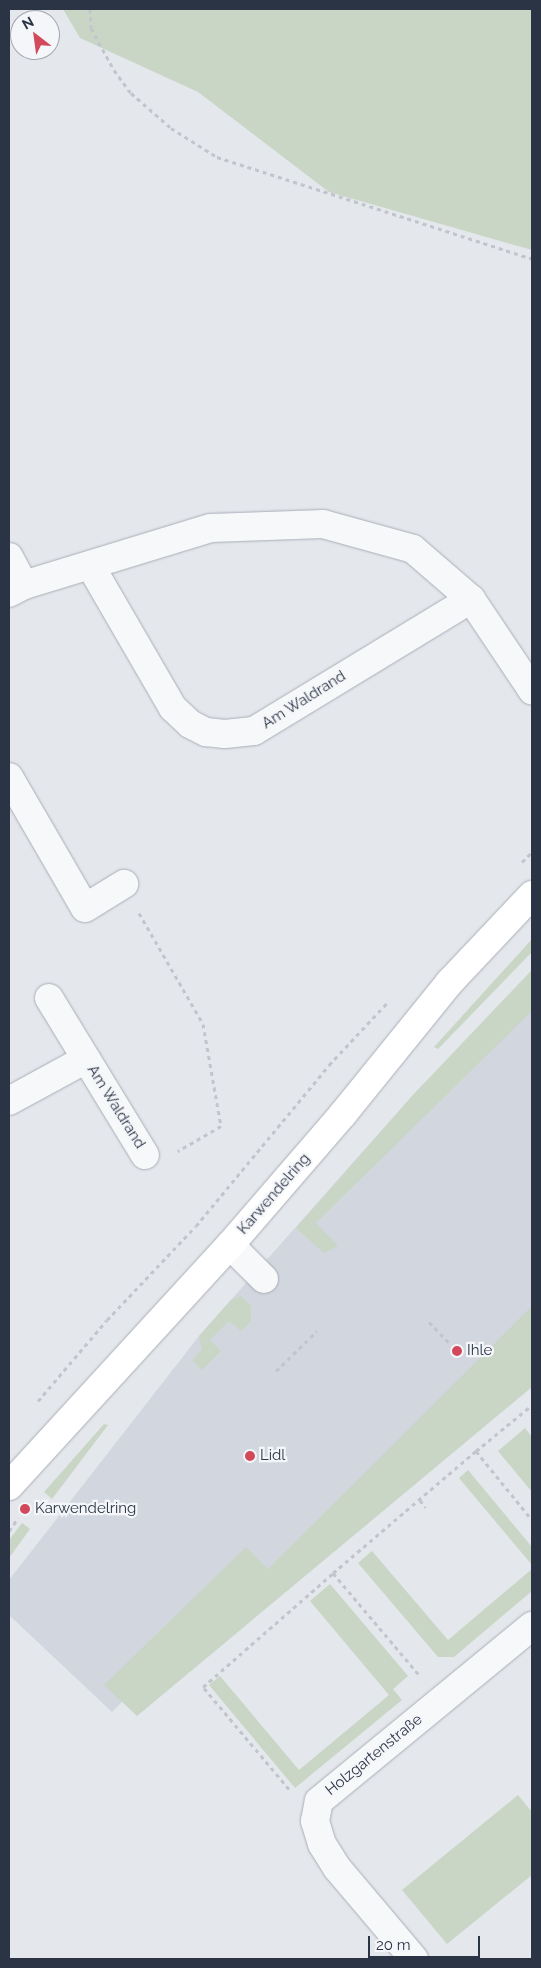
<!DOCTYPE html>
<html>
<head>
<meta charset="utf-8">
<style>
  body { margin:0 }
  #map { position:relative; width:541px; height:1968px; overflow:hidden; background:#e4e7ec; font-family:Raleway,sans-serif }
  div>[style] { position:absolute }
  .built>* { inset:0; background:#d2d6de }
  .green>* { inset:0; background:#c9d6c5 }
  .path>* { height:3px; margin-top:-1.5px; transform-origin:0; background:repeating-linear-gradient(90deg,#c2c5cb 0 4px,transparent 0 8px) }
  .roads { filter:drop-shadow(0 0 1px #a9aeb7) drop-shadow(0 0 1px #a9aeb7) }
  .minor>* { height:28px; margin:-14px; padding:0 14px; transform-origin:14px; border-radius:14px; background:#f7f8fa }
  .major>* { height:28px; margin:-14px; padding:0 14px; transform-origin:14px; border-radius:14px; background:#fff }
  .dots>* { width:14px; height:14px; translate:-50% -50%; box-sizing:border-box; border:2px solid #f4f6f9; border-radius:50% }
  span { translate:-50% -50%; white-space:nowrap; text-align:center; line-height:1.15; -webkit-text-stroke:4.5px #f4f6f9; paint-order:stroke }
  .street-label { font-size:15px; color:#2b3445 }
  .poi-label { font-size:15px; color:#2b3445 }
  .left { translate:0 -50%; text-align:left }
  .frame { position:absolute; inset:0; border:10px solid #2b3445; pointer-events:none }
  .north { position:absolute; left:10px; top:10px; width:50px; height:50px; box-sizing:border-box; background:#f4f6f9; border:1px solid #a4a8b1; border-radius:50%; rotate:330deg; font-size:14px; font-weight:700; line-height:20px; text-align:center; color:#2b3445 }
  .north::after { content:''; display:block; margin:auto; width:18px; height:22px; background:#d1495b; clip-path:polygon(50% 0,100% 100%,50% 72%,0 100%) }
  .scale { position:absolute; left:368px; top:1936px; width:112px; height:22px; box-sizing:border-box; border:2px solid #2b3445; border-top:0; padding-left:6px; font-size:15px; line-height:18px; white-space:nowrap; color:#2b3445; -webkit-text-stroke:4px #f4f6f9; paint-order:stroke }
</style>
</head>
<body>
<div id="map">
  <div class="built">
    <i style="clip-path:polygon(532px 970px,532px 1331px,267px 1594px,248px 1574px,112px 1712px,9px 1615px,9px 1580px,199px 1336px,413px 1095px)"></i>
  </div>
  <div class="green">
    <i style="clip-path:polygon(63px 9px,532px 9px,532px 250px,329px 192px,198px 92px,80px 38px)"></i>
    <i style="clip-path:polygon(532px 939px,532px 952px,438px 1049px,434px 1047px)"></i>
    <i style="clip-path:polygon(532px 970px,532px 1011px,316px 1223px,338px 1246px,324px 1253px,296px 1228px,413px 1095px)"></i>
    <i style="clip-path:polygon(241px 1296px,251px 1306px,251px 1321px,241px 1331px,229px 1321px,210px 1340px,221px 1351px,202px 1370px,192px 1360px,202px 1349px,199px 1336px,231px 1300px)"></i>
    <i style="clip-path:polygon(532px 1306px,532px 1387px,137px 1716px,104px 1685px,246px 1547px,268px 1569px)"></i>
    <i style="clip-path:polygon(104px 1424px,108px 1425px,52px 1499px,44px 1492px)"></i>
    <i style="clip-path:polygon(525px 1428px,532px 1437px,532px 1492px,498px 1451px)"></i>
    <i style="clip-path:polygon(468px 1470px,532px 1547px,532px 1565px,459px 1478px)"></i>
    <i style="clip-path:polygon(22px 1523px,30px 1529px,9px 1558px,9px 1540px)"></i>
    <i style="clip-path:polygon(372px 1551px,448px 1640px,532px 1569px,532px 1591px,454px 1657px,438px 1657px,358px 1563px)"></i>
    <i style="clip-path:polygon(330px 1584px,408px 1676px,393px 1689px,402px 1700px,295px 1788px,209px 1685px,220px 1676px,299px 1770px,389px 1695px,310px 1601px)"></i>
    <i style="clip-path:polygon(518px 1795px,532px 1812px,532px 1875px,447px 1944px,402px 1890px)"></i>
  </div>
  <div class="path">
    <i style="left:90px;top:9px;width:19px;rotate:87deg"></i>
    <i style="left:91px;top:28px;width:48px;rotate:61.3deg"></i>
    <i style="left:114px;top:70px;width:29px;rotate:54deg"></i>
    <i style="left:131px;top:93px;width:53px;rotate:41.2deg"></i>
    <i style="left:171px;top:128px;width:54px;rotate:32.2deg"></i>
    <i style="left:217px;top:157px;width:331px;rotate:17.9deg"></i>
    <i style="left:522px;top:862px;width:14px;rotate:-45deg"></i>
    <i style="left:139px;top:913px;width:128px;rotate:60deg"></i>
    <i style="left:203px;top:1024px;width:104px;rotate:80deg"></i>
    <i style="left:221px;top:1126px;width:50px;rotate:149.8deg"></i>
    <i style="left:429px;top:1322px;width:28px;rotate:46deg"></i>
    <i style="left:276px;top:1371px;width:57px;rotate:-44.3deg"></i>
    <i style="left:38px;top:1401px;width:106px;rotate:-49.6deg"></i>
    <i style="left:107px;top:1320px;width:129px;rotate:-46.6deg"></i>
    <i style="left:196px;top:1226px;width:209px;rotate:-50.4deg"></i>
    <i style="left:329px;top:1065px;width:86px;rotate:-46.9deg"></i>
    <i style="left:476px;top:1451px;width:72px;rotate:-39.4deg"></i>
    <i style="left:420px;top:1500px;width:9px;rotate:54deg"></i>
    <i style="left:9px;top:1531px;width:16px;rotate:-55deg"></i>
    <i style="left:333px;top:1573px;width:188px;rotate:-40.5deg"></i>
    <i style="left:476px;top:1451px;width:89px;rotate:50.9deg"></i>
    <i style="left:289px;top:1789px;width:133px;rotate:-130.1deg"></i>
    <i style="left:203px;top:1687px;width:173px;rotate:-41.2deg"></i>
    <i style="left:333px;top:1573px;width:135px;rotate:49.8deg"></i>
  </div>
  <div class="roads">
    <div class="minor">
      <i style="left:9px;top:557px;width:32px;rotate:62deg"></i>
      <i style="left:90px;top:565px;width:165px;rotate:59.9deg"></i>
      <i style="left:173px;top:708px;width:23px;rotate:43deg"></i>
      <i style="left:190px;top:724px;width:18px;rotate:27deg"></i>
      <i style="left:206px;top:732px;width:19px;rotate:6deg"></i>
      <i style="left:225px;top:734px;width:29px;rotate:-6deg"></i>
      <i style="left:254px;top:731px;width:254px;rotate:-31.3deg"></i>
      <i style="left:9px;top:593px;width:17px;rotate:-28deg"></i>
      <i style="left:24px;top:585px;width:195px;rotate:-17deg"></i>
      <i style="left:211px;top:528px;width:112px;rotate:-2deg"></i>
      <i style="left:323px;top:524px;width:93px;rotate:15.5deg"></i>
      <i style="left:413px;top:549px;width:77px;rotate:40.8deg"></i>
      <i style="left:471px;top:599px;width:110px;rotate:56.2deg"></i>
      <i style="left:9px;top:777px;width:151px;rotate:59.9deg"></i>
      <i style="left:85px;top:908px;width:46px;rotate:-31.6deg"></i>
      <i style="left:49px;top:998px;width:184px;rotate:58.6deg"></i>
      <i style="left:9px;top:1101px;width:88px;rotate:-28.6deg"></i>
      <i style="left:230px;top:1245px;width:48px;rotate:45deg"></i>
      <i style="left:414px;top:1959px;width:119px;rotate:-130.2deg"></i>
      <i style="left:337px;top:1868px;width:28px;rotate:-122deg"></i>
      <i style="left:322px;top:1844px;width:24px;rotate:-107deg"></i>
      <i style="left:315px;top:1821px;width:20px;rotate:-79deg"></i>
      <i style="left:319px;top:1801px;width:276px;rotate:-39.4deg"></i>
    </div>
    <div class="major">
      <i style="left:9px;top:1486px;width:327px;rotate:-47.5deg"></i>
      <i style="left:230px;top:1245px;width:173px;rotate:-49.2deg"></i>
      <i style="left:343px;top:1114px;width:169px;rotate:-51deg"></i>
      <i style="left:449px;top:983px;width:121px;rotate:-46.7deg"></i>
    </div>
  </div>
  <div class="dots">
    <i style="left:457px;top:1351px;background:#d1495b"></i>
    <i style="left:250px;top:1456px;background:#d1495b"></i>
    <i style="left:25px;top:1509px;background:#d1495b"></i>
  </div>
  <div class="street-label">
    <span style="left:304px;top:700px;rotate:-32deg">Am Waldrand</span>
    <span style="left:116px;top:1107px;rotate:58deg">Am Waldrand</span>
    <span style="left:274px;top:1194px;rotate:-49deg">Karwendelring</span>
    <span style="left:374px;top:1755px;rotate:-39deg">Holzgartenstraße</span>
  </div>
  <div class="poi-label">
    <span class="left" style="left:467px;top:1351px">Ihle</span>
    <span class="left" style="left:260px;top:1456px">Lidl</span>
    <span class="left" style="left:35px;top:1509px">Karwendelring</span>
  </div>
  <div class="frame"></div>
  <div class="north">N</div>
  <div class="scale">20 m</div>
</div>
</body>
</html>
